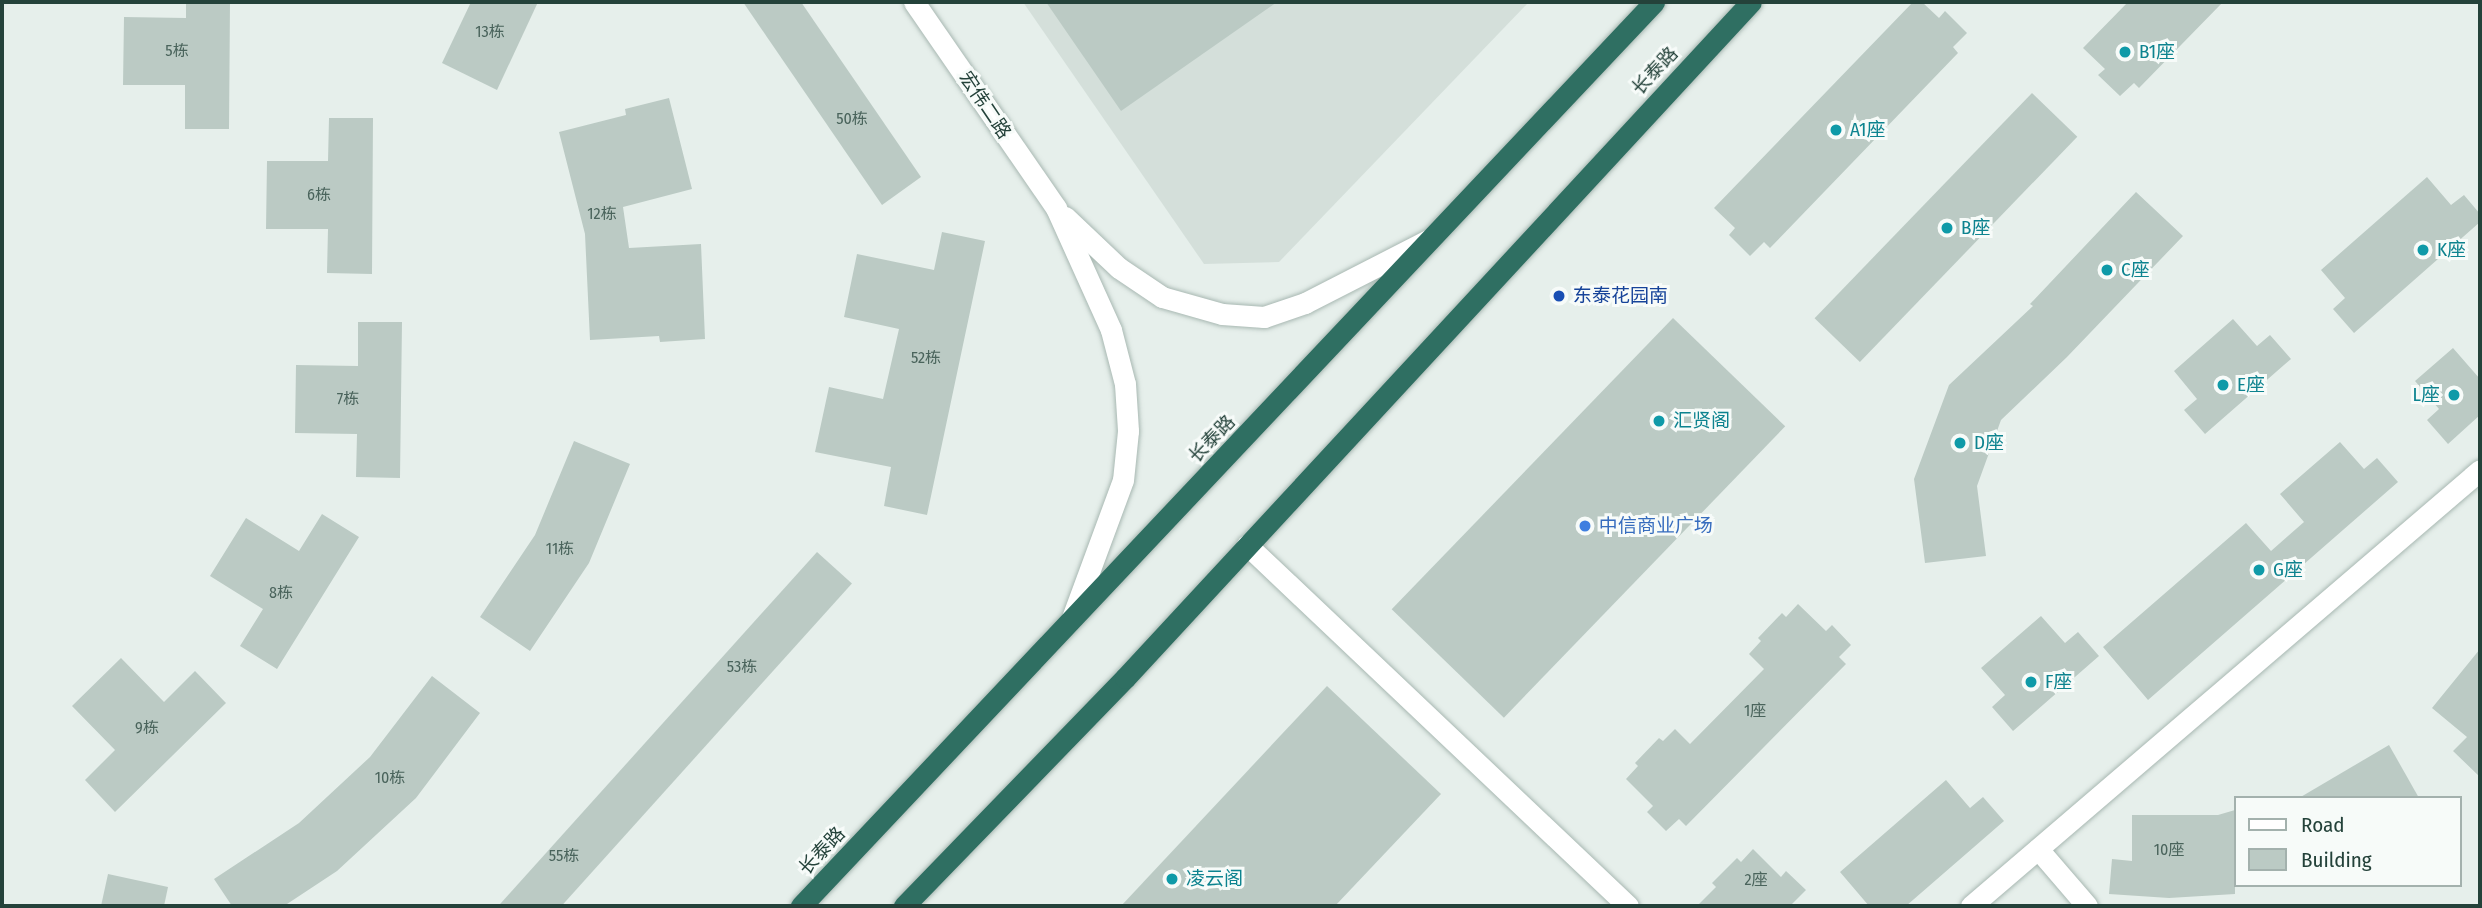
<!DOCTYPE html>
<html>
<head>
<meta charset="utf-8">
<style>
  body { margin:0 }
  #map { position:relative; width:2482px; height:908px; overflow:hidden; background:#e6efeb; font-family:"Fira Sans Condensed","Noto Sans SC",sans-serif }
  div>[style] { position:absolute }
  .built>* { inset:0; background:#d4dfda }
  .building>* { inset:0; background:#bbcac4; transform-origin:0 0 }
  .roads { filter:drop-shadow(0 0 2px #a8b8b2) drop-shadow(0 0 2px #a8b8b2) }
  .minor>* { height:21px; margin:-10.5px; padding:0 10.5px; transform-origin:10.5px; border-radius:10.5px; background:#fff }
  .highway>* { height:21px; margin:-10.5px; padding:0 10.5px; transform-origin:10.5px; border-radius:10.5px; background:#2f6f62 }
  .dots>* { width:19px; height:19px; translate:-50% -50%; box-sizing:border-box; border:4px solid #f7fbf9; border-radius:50% }
  span { translate:-50% -50%; white-space:nowrap; text-align:center; line-height:1.15; -webkit-text-stroke:6px #f7fbf9; paint-order:stroke }
  .number-label { font-size:16px; color:#4a645c }
  .number-label span { -webkit-text-stroke-width:0 }
  .culture-label { font-size:19px; color:#0d838f }
  .left { translate:0 -50%; text-align:left }
  .right { translate:-100% -50%; text-align:right }
  .street-label { font-size:19px; color:#24423a }
  .transit-label { font-size:19px; color:#164399 }
  .shop-label { font-size:19px; color:#366cbe }
  .frame { position:absolute; inset:0; border:4px solid #24423a; pointer-events:none }
  .legend { position:absolute; left:2234px; top:796px; width:228px; height:91px; box-sizing:border-box; background:#f7fbf9; border:2px solid #a3b1ad; margin:0; padding:9px 12px; list-style:none; font-size:21px; color:#24423a }
  .legend li { display:flex; align-items:center; gap:14px; height:35px }
  .legend b { width:35px; border:2px solid #a3b1ad }
</style>
</head>
<body>
<div id="map">
  <div class="built">
    <i style="clip-path:polygon(1023px 2px,1529px 2px,1279px 262px,1204px 264px)"></i>
  </div>
  <div class="building">
    <i style="clip-path:polygon(186px 2px,230px 2px,229px 129px,185px 129px,185px 85px,123px 85px,124px 17px,186px 18px)"></i>
    <i style="clip-path:polygon(471px 2px,538px 2px,497px 90px,442px 63px)"></i>
    <i style="clip-path:polygon(743px 2px,801px 2px,921px 177px,882px 205px)"></i>
    <i style="clip-path:polygon(1046px 2px,1277px 2px,1121px 111px)"></i>
    <i style="clip-path:polygon(1913px 2px,1922px 2px,1939px 18px,1945px 11px,1967px 33px,1953px 47px,1958px 53px,1770px 248px,1764px 242px,1750px 256px,1729px 235px,1735px 228px,1714px 208px)"></i>
    <i style="clip-path:polygon(2128px 2px,2223px 2px,2139px 88px,2134px 83px,2120px 96px,2098px 75px,2105px 69px,2083px 48px)"></i>
    <i style="left:2032px;top:93px;width:63px;height:313px;rotate:44deg"></i>
    <i style="clip-path:polygon(669px 98px,692px 189px,623px 207px,629px 248px,701px 244px,705px 339px,660px 342px,659px 336px,590px 340px,585px 234px,559px 132px,626px 115px,625px 109px)"></i>
    <i style="clip-path:polygon(329px 118px,373px 118px,372px 274px,327px 273px,328px 229px,266px 229px,267px 161px,328px 161px)"></i>
    <i style="clip-path:polygon(2427px 177px,2451px 205px,2464px 195px,2480px 214px,2480px 222px,2354px 333px,2333px 309px,2345px 298px,2321px 270px)"></i>
    <i style="clip-path:polygon(2136px 192px,2183px 236px,2067px 357px,2001px 420px,1977px 486px,1986px 556px,1925px 563px,1914px 479px,1949px 385px,2033px 306px,2030px 304px)"></i>
    <i style="clip-path:polygon(942px 232px,985px 241px,927px 515px,884px 506px,891px 467px,815px 452px,829px 387px,883px 399px,899px 329px,844px 317px,857px 254px,934px 270px)"></i>
    <i style="left:1673px;top:318px;width:156px;height:405px;rotate:44deg"></i>
    <i style="clip-path:polygon(2233px 319px,2257px 346px,2270px 335px,2291px 359px,2205px 434px,2184px 410px,2197px 399px,2174px 371px)"></i>
    <i style="clip-path:polygon(358px 322px,402px 322px,400px 478px,356px 477px,357px 434px,295px 433px,296px 365px,358px 366px)"></i>
    <i style="clip-path:polygon(2453px 348px,2480px 379px,2480px 415px,2448px 444px,2427px 420px,2439px 409px,2415px 381px)"></i>
    <i style="clip-path:polygon(574px 441px,630px 464px,589px 563px,530px 651px,480px 617px,535px 535px)"></i>
    <i style="clip-path:polygon(2340px 442px,2364px 469px,2377px 458px,2398px 482px,2148px 700px,2103px 647px,2246px 523px,2271px 551px,2304px 522px,2280px 494px)"></i>
    <i style="clip-path:polygon(322px 514px,359px 537px,277px 669px,240px 646px,263px 609px,210px 576px,246px 518px,299px 551px)"></i>
    <i style="left:817px;top:552px;width:47px;height:485px;rotate:42deg"></i>
    <i style="clip-path:polygon(1798px 604px,1826px 631px,1832px 625px,1851px 645px,1839px 657px,1846px 664px,1686px 826px,1679px 819px,1666px 831px,1647px 812px,1653px 806px,1626px 779px,1638px 766px,1635px 763px,1659px 738px,1663px 741px,1675px 729px,1690px 744px,1764px 669px,1749px 654px,1761px 641px,1758px 638px,1782px 613px,1786px 617px)"></i>
    <i style="clip-path:polygon(2041px 616px,2065px 643px,2078px 632px,2099px 656px,2013px 731px,1992px 707px,2005px 695px,1981px 668px)"></i>
    <i style="clip-path:polygon(2480px 649px,2480px 777px,2453px 751px,2467px 737px,2432px 708px)"></i>
    <i style="clip-path:polygon(121px 658px,164px 702px,195px 671px,226px 703px,115px 812px,85px 780px,115px 750px,72px 706px)"></i>
    <i style="clip-path:polygon(432px 676px,480px 713px,416px 798px,337px 871px,284px 906px,232px 906px,214px 879px,299px 823px,370px 757px)"></i>
    <i style="clip-path:polygon(1327px 686px,1441px 794px,1335px 906px,1121px 906px)"></i>
    <i style="clip-path:polygon(2389px 745px,2419px 798px,2299px 798px)"></i>
    <i style="clip-path:polygon(1946px 780px,1970px 808px,1983px 797px,2004px 821px,1906px 906px,1869px 906px,1840px 872px)"></i>
    <i style="clip-path:polygon(2235px 810px,2235px 894px,2169px 898px,2109px 894px,2112px 859px,2132px 861px,2132px 815px,2218px 815px)"></i>
    <i style="clip-path:polygon(1753px 849px,1781px 877px,1786px 871px,1806px 890px,1790px 906px,1697px 906px,1716px 887px,1712px 883px,1737px 858px,1741px 862px)"></i>
    <i style="clip-path:polygon(108px 874px,168px 887px,164px 906px,101px 906px)"></i>
  </div>
  <div class="roads">
    <div class="minor">
      <i style="left:914px;top:2px;width:250px;rotate:55.4deg"></i>
      <i style="left:1056px;top:208px;width:134px;rotate:65.7deg"></i>
      <i style="left:1111px;top:330px;width:56px;rotate:75.5deg"></i>
      <i style="left:1125px;top:384px;width:47px;rotate:86.3deg"></i>
      <i style="left:1128px;top:431px;width:49px;rotate:95.8deg"></i>
      <i style="left:1123px;top:480px;width:147px;rotate:110.3deg"></i>
      <i style="left:1065px;top:217px;width:74px;rotate:43.4deg"></i>
      <i style="left:1119px;top:268px;width:52px;rotate:34deg"></i>
      <i style="left:1162px;top:297px;width:62px;rotate:15.8deg"></i>
      <i style="left:1222px;top:314px;width:42px;rotate:4.1deg"></i>
      <i style="left:1264px;top:317px;width:43px;rotate:-18.9deg"></i>
      <i style="left:1305px;top:303px;width:138px;rotate:-27.1deg"></i>
      <i style="left:1247px;top:545px;width:525px;rotate:43.46deg"></i>
      <i style="left:2038px;top:849px;width:75px;rotate:49.3deg"></i>
      <i style="left:1971px;top:906px;width:670px;rotate:-40.58deg"></i>
    </div>
    <div class="highway">
      <i style="left:801px;top:906px;width:1243px;rotate:-46.66deg"></i>
      <i style="left:904px;top:906px;width:318px;rotate:-45.9deg"></i>
      <i style="left:1125px;top:678px;width:921px;rotate:-47.2deg"></i>
    </div>
  </div>
  <div class="dots">
    <i style="left:2125px;top:52px;background:#0f9aa8"></i>
    <i style="left:1836px;top:130px;background:#0f9aa8"></i>
    <i style="left:1947px;top:228px;background:#0f9aa8"></i>
    <i style="left:2423px;top:250px;background:#0f9aa8"></i>
    <i style="left:2107px;top:270px;background:#0f9aa8"></i>
    <i style="left:1559px;top:296px;background:#1a4fb4"></i>
    <i style="left:2223px;top:385px;background:#0f9aa8"></i>
    <i style="left:2454px;top:395px;background:#0f9aa8"></i>
    <i style="left:1659px;top:421px;background:#0f9aa8"></i>
    <i style="left:1960px;top:443px;background:#0f9aa8"></i>
    <i style="left:1585px;top:526px;background:#3f7fe0"></i>
    <i style="left:2259px;top:570px;background:#0f9aa8"></i>
    <i style="left:2031px;top:682px;background:#0f9aa8"></i>
    <i style="left:1172px;top:879px;background:#0f9aa8"></i>
  </div>
  <div class="number-label">
    <span style="left:490px;top:32px">13栋</span>
    <span style="left:177px;top:51px">5栋</span>
    <span style="left:852px;top:119px">50栋</span>
    <span style="left:319px;top:195px">6栋</span>
    <span style="left:602px;top:214px">12栋</span>
    <span style="left:926px;top:358px">52栋</span>
    <span style="left:348px;top:399px">7栋</span>
    <span style="left:560px;top:549px">11栋</span>
    <span style="left:281px;top:593px">8栋</span>
    <span style="left:742px;top:667px">53栋</span>
    <span style="left:1755px;top:711px">1座</span>
    <span style="left:147px;top:728px">9栋</span>
    <span style="left:390px;top:778px">10栋</span>
    <span style="left:2169px;top:850px">10座</span>
    <span style="left:564px;top:856px">55栋</span>
    <span style="left:1756px;top:880px">2座</span>
  </div>
  <div class="culture-label">
    <span class="left" style="left:2139px;top:52px">B1座</span>
    <span class="left" style="left:1850px;top:130px">A1座</span>
    <span class="left" style="left:1961px;top:228px">B座</span>
    <span class="left" style="left:2437px;top:250px">K座</span>
    <span class="left" style="left:2121px;top:270px">C座</span>
    <span class="left" style="left:2237px;top:385px">E座</span>
    <span class="right" style="left:2440px;top:395px">L座</span>
    <span class="left" style="left:1673px;top:421px">汇贤阁</span>
    <span class="left" style="left:1974px;top:443px">D座</span>
    <span class="left" style="left:2273px;top:570px">G座</span>
    <span class="left" style="left:2045px;top:682px">F座</span>
    <span class="left" style="left:1186px;top:879px">凌云阁</span>
  </div>
  <div class="street-label">
    <span style="left:1655px;top:71px;rotate:-47deg">长泰路</span>
    <span style="left:985px;top:105px;rotate:56deg">宏伟二路</span>
    <span style="left:1212px;top:439px;rotate:-46deg">长泰路</span>
    <span style="left:822px;top:851px;rotate:-47deg">长泰路</span>
  </div>
  <div class="transit-label">
    <span class="left" style="left:1573px;top:296px">东泰花园南</span>
  </div>
  <div class="shop-label">
    <span class="left" style="left:1599px;top:526px">中信商业广场</span>
  </div>
  <div class="frame"></div>
  <ul class="legend">
  <li><b style="height:9px;background:#fff"></b>Road</li>
  <li><b style="height:19px;background:#bbcac4"></b>Building</li>
  </ul>
</div>
</body>
</html>
